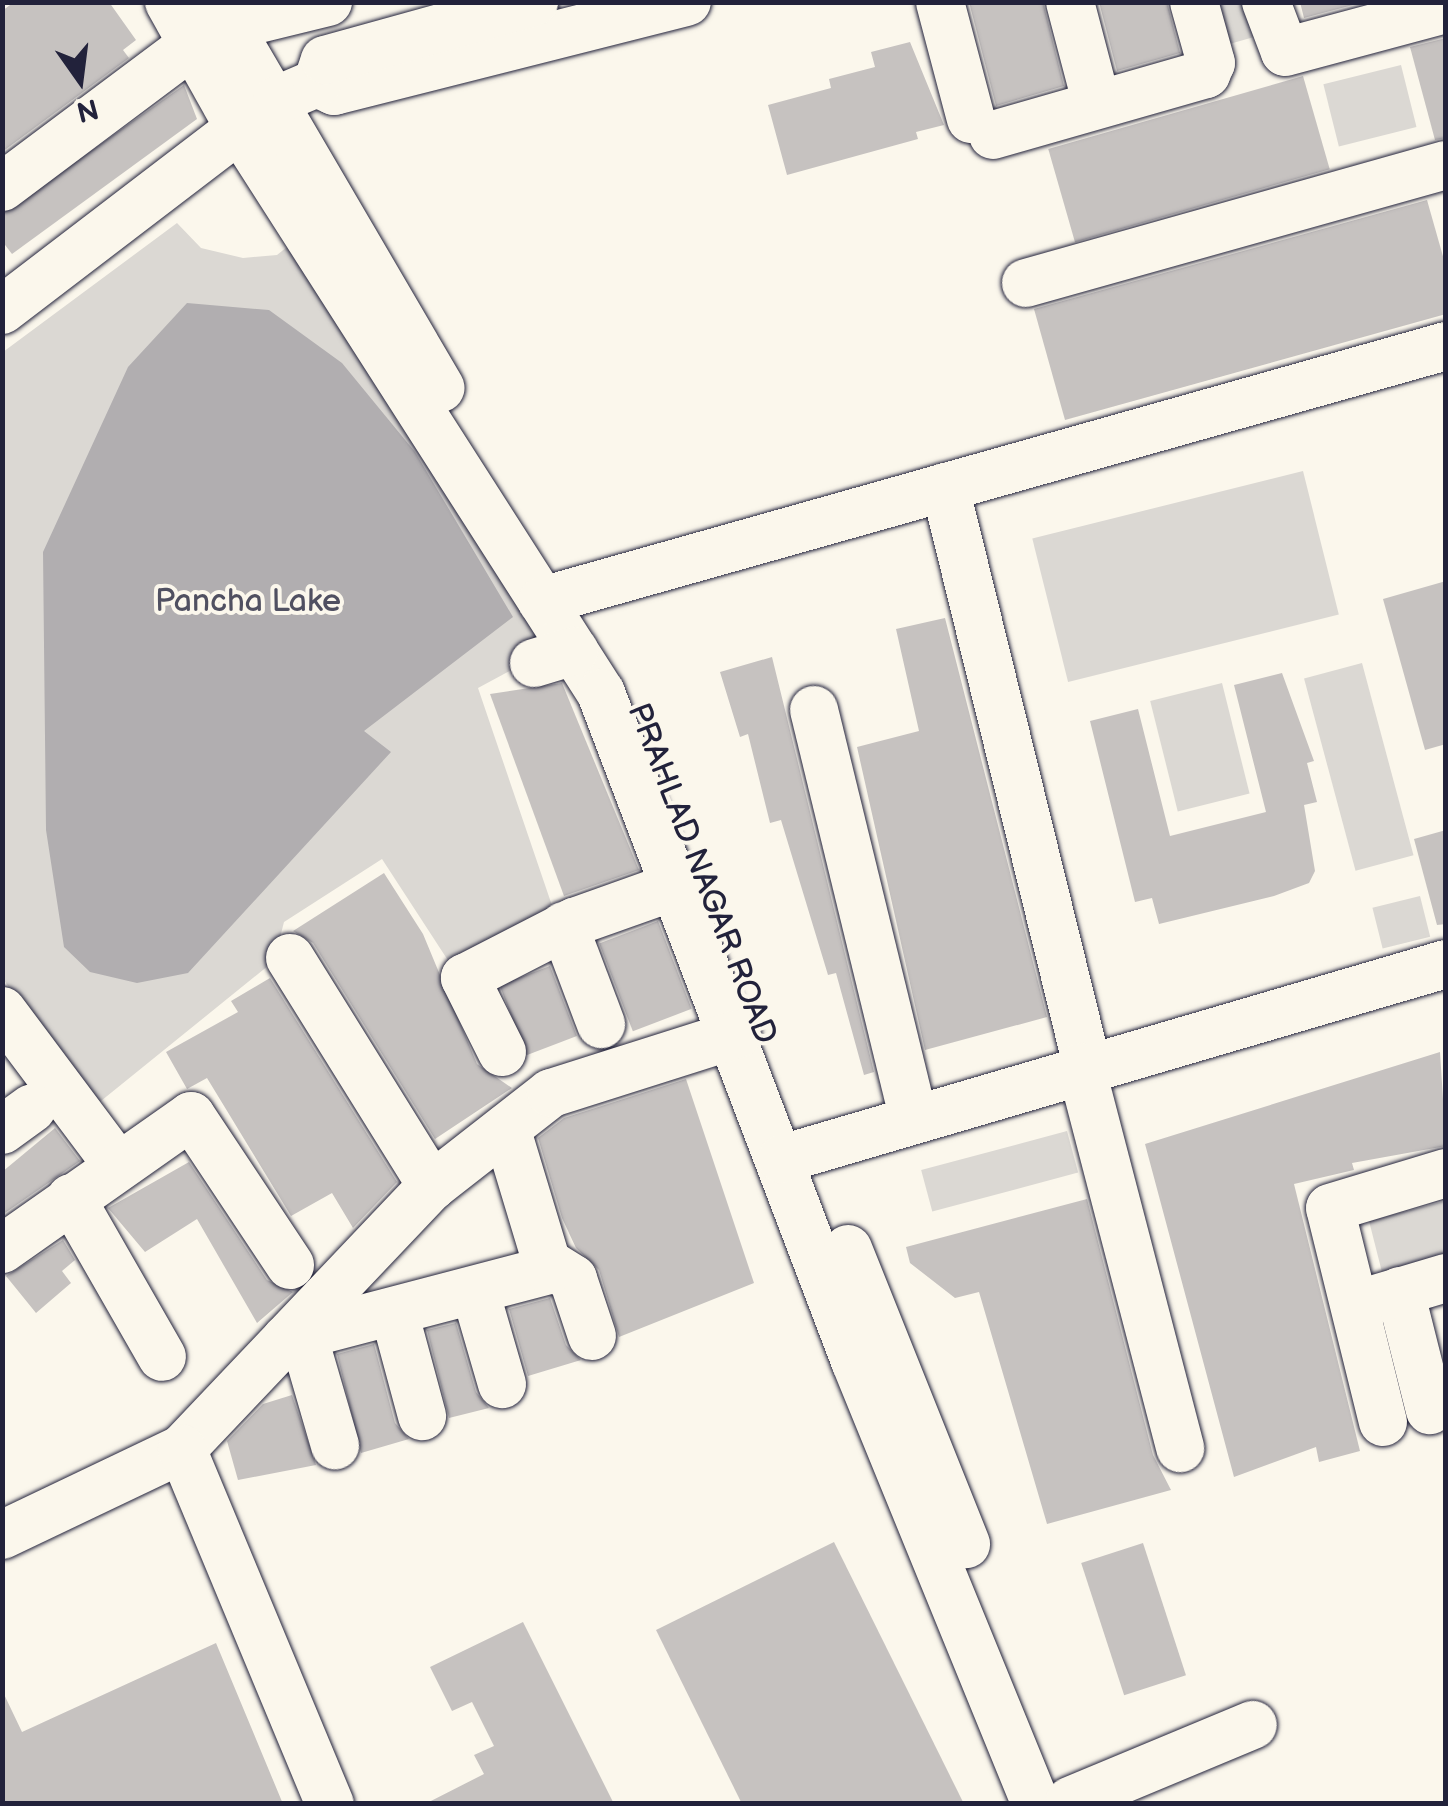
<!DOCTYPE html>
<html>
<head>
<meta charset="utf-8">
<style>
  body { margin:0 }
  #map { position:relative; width:1448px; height:1806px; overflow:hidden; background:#fbf7ec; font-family:"Balsamiq Sans",sans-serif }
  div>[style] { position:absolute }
  .green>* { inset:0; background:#dbd8d3; transform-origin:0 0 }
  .water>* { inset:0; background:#b1aeb0 }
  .building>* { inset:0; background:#c6c2c0; transform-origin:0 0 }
  .roads { filter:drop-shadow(0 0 2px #22223b) drop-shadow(0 0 2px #22223b) }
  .minor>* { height:48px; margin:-24px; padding:0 24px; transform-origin:24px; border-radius:24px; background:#fbf7ec }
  span { translate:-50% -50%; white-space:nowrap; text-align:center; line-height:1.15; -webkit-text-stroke:8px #fbf7ec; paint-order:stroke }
  .park-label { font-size:32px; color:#505061 }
  .street-label { font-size:32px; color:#22223b }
  .frame { position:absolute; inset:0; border:5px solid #22223b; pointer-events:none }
  .north { position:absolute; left:30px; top:30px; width:100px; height:100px; -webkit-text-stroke:8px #fbf7ec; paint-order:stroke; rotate:166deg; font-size:28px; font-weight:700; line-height:40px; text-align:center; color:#22223b }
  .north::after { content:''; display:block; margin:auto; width:35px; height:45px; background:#22223b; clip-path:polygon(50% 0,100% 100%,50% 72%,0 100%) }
</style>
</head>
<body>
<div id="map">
  <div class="green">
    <i style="clip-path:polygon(1192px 3px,1244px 3px,1254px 37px,1205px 51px)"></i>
    <i style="left:1401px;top:65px;width:64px;height:80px;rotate:76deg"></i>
    <i style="clip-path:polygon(177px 223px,201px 248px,243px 258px,277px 255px,312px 227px,563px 642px,478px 688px,561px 932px,464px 985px,382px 859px,284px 922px,274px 961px,96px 1105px,3px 979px,3px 352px)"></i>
    <i style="left:1303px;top:471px;width:148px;height:279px;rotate:76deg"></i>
    <i style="left:1362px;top:663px;width:199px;height:60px;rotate:75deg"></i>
    <i style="left:1222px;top:683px;width:114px;height:74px;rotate:76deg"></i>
    <i style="left:1420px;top:896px;width:42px;height:49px;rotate:76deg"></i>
    <i style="left:1067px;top:1131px;width:43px;height:151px;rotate:75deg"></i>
    <i style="clip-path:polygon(1445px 1201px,1445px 1260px,1383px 1276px,1369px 1221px)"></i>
  </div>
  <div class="water">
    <i style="clip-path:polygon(187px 303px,269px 310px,342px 363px,415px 452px,513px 617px,364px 731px,391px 752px,188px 973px,137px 983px,90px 972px,64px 947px,46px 830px,43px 552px,128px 367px)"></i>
  </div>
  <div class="building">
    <i style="clip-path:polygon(14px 2px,109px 2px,136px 40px,123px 50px,129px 58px,2px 152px,2px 11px)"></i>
    <i style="clip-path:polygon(969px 2px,1043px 2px,1064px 86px,996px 106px)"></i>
    <i style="clip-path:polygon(1099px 2px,1167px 2px,1180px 53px,1117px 71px)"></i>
    <i style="clip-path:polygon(1300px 2px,1364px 2px,1304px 18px)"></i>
    <i style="clip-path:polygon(1446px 38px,1446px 138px,1435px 140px,1410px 47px)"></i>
    <i style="clip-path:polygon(910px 42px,944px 125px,916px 132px,918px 139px,787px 175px,768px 105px,831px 88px,829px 79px,875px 67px,871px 52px)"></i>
    <i style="left:1303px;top:76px;width:97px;height:265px;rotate:74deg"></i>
    <i style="clip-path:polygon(184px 85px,197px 119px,12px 254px,2px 241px,2px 214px)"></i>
    <i style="clip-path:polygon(1427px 200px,1446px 267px,1446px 314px,1065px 420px,1034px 309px)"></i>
    <i style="clip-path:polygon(1446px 581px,1446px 744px,1425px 750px,1383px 599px)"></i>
    <i style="clip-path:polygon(945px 618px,1047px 1017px,925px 1050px,857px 747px,919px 731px,896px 629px)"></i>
    <i style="clip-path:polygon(772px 657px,874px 1072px,864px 1075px,836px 973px,828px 975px,781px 820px,770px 823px,748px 734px,740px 737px,720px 672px)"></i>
    <i style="clip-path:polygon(1282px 673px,1314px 761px,1307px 763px,1317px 802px,1304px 805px,1315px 871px,1309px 883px,1274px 896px,1159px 924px,1152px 898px,1135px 902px,1090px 721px,1138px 709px,1170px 836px,1266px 812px,1234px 685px)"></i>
    <i style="clip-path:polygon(562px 683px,639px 870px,564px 896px,490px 694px)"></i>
    <i style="clip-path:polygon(1446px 830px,1446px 924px,1437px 925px,1414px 839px)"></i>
    <i style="clip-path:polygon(384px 873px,423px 934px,477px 1064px,512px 1088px,435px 1139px,313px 943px,293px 931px)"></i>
    <i style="left:658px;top:921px;width:94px;height:63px;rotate:69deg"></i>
    <i style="left:550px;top:966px;width:75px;height:54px;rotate:69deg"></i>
    <i style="clip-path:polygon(270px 978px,397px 1182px,353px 1228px,332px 1193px,291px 1216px,207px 1078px,187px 1089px,166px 1052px,238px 1012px,231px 1001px)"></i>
    <i style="clip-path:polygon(1440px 1052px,1446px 1146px,1352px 1163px,1354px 1170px,1294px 1184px,1360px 1451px,1319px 1462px,1316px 1447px,1234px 1477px,1145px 1144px)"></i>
    <i style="clip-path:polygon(686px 1079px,754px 1283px,619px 1337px,599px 1270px,576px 1248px,562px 1218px,538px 1138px,564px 1118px)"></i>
    <i style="clip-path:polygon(55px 1128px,80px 1161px,2px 1215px,2px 1172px)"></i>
    <i style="clip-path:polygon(189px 1162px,267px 1280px,293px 1292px,257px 1323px,197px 1219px,145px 1252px,108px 1208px)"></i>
    <i style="clip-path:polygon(1087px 1199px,1153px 1455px,1171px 1490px,1047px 1524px,979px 1292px,955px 1298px,910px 1263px,906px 1247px)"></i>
    <i style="clip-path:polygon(63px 1240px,75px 1260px,62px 1271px,71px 1283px,36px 1313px,6px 1276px)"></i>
    <i style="clip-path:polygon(550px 1298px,566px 1345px,581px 1360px,528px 1376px,509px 1309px)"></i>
    <i style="clip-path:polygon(456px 1323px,476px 1392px,489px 1408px,449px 1418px,427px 1330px)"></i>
    <i style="clip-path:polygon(374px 1344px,395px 1423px,409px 1439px,361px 1453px,337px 1354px)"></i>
    <i style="clip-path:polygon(292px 1395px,316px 1465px,238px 1480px,227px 1441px,263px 1404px)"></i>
    <i style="clip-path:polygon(834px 1542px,964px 1804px,742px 1804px,656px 1630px)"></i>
    <i style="left:1143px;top:1543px;width:139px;height:65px;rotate:72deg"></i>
    <i style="clip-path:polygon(523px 1622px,614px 1804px,425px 1804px,484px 1774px,474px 1755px,494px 1746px,472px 1702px,452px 1711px,430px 1667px)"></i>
    <i style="clip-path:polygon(216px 1643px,283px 1804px,2px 1804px,2px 1690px,22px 1732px)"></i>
  </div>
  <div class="roads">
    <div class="minor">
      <i style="left:169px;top:2px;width:145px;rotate:60.8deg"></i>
      <i style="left:240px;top:129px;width:670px;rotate:57.38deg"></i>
      <i style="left:601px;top:693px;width:715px;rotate:69.18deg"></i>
      <i style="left:855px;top:1361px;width:479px;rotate:67.8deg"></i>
      <i style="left:215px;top:2px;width:447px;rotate:59.7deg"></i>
      <i style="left:940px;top:2px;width:121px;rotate:75.2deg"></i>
      <i style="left:1070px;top:2px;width:106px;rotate:75.3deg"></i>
      <i style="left:1266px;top:2px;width:53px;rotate:69.2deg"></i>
      <i style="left:1285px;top:52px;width:167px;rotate:-15deg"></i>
      <i style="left:230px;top:26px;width:101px;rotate:-13.8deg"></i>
      <i style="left:317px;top:83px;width:19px;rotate:25deg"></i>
      <i style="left:334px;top:91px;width:364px;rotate:-14.2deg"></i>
      <i style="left:993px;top:135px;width:222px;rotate:-16deg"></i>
      <i style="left:1206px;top:74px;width:12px;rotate:-66deg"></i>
      <i style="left:1211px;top:63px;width:63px;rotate:-105.6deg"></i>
      <i style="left:2px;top:187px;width:239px;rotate:-36.8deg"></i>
      <i style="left:1026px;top:283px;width:436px;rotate:-15.7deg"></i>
      <i style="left:2px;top:310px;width:346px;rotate:-37.4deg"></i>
      <i style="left:277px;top:100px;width:43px;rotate:-23deg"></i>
      <i style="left:317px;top:83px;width:24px;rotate:-71deg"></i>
      <i style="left:325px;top:60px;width:217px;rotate:-15.5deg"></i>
      <i style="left:945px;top:487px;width:595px;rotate:76.2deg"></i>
      <i style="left:542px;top:601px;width:939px;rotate:-15.75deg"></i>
      <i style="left:534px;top:663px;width:42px;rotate:-16.7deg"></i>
      <i style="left:814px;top:710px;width:418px;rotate:76.3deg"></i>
      <i style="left:564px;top:926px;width:105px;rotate:69.3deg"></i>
      <i style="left:290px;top:958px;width:269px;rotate:58.1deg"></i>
      <i style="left:2px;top:1011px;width:192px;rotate:53.2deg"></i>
      <i style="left:502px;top:1052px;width:83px;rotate:-116.6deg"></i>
      <i style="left:465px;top:978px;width:123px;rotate:-27.2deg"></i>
      <i style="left:574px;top:922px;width:110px;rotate:-19.6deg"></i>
      <i style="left:1081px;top:1067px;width:394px;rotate:75.4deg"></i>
      <i style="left:2px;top:1130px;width:37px;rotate:-36deg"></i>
      <i style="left:782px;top:1159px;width:692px;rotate:-16.37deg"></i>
      <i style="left:71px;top:1198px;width:183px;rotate:60.2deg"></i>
      <i style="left:2px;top:1249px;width:231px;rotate:-35.1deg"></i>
      <i style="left:191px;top:1116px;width:179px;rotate:56.4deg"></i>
      <i style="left:848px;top:1249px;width:318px;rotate:68.2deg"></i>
      <i style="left:551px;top:1265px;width:26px;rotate:32deg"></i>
      <i style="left:573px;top:1279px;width:60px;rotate:71.6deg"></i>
      <i style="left:475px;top:1291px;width:97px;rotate:73.8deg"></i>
      <i style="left:1400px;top:1291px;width:123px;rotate:75.9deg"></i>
      <i style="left:1372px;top:1300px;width:77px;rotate:-16.6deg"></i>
      <i style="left:394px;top:1312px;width:108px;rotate:74.9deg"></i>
      <i style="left:303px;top:1335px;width:115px;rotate:73.8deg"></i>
      <i style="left:286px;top:1339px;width:272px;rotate:-14.7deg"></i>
      <i style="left:549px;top:1270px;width:148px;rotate:-106.8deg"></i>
      <i style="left:1383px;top:1422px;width:220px;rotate:-103.9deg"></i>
      <i style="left:1330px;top:1208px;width:121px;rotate:-16.8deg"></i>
      <i style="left:182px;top:1449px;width:363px;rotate:-46.5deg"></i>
      <i style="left:432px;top:1186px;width:151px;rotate:-38deg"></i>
      <i style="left:551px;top:1093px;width:195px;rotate:-17.6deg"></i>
      <i style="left:2px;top:1535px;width:199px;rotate:-25.5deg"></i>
      <i style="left:182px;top:1449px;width:385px;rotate:67.4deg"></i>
      <i style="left:1070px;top:1801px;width:198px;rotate:-22.6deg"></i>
    </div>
  </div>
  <div class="park-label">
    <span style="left:248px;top:602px">Pancha Lake</span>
  </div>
  <div class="street-label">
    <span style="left:701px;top:874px;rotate:69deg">PRAHLAD NAGAR ROAD</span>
  </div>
  <div class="frame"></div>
  <div class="north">N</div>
</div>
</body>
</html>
